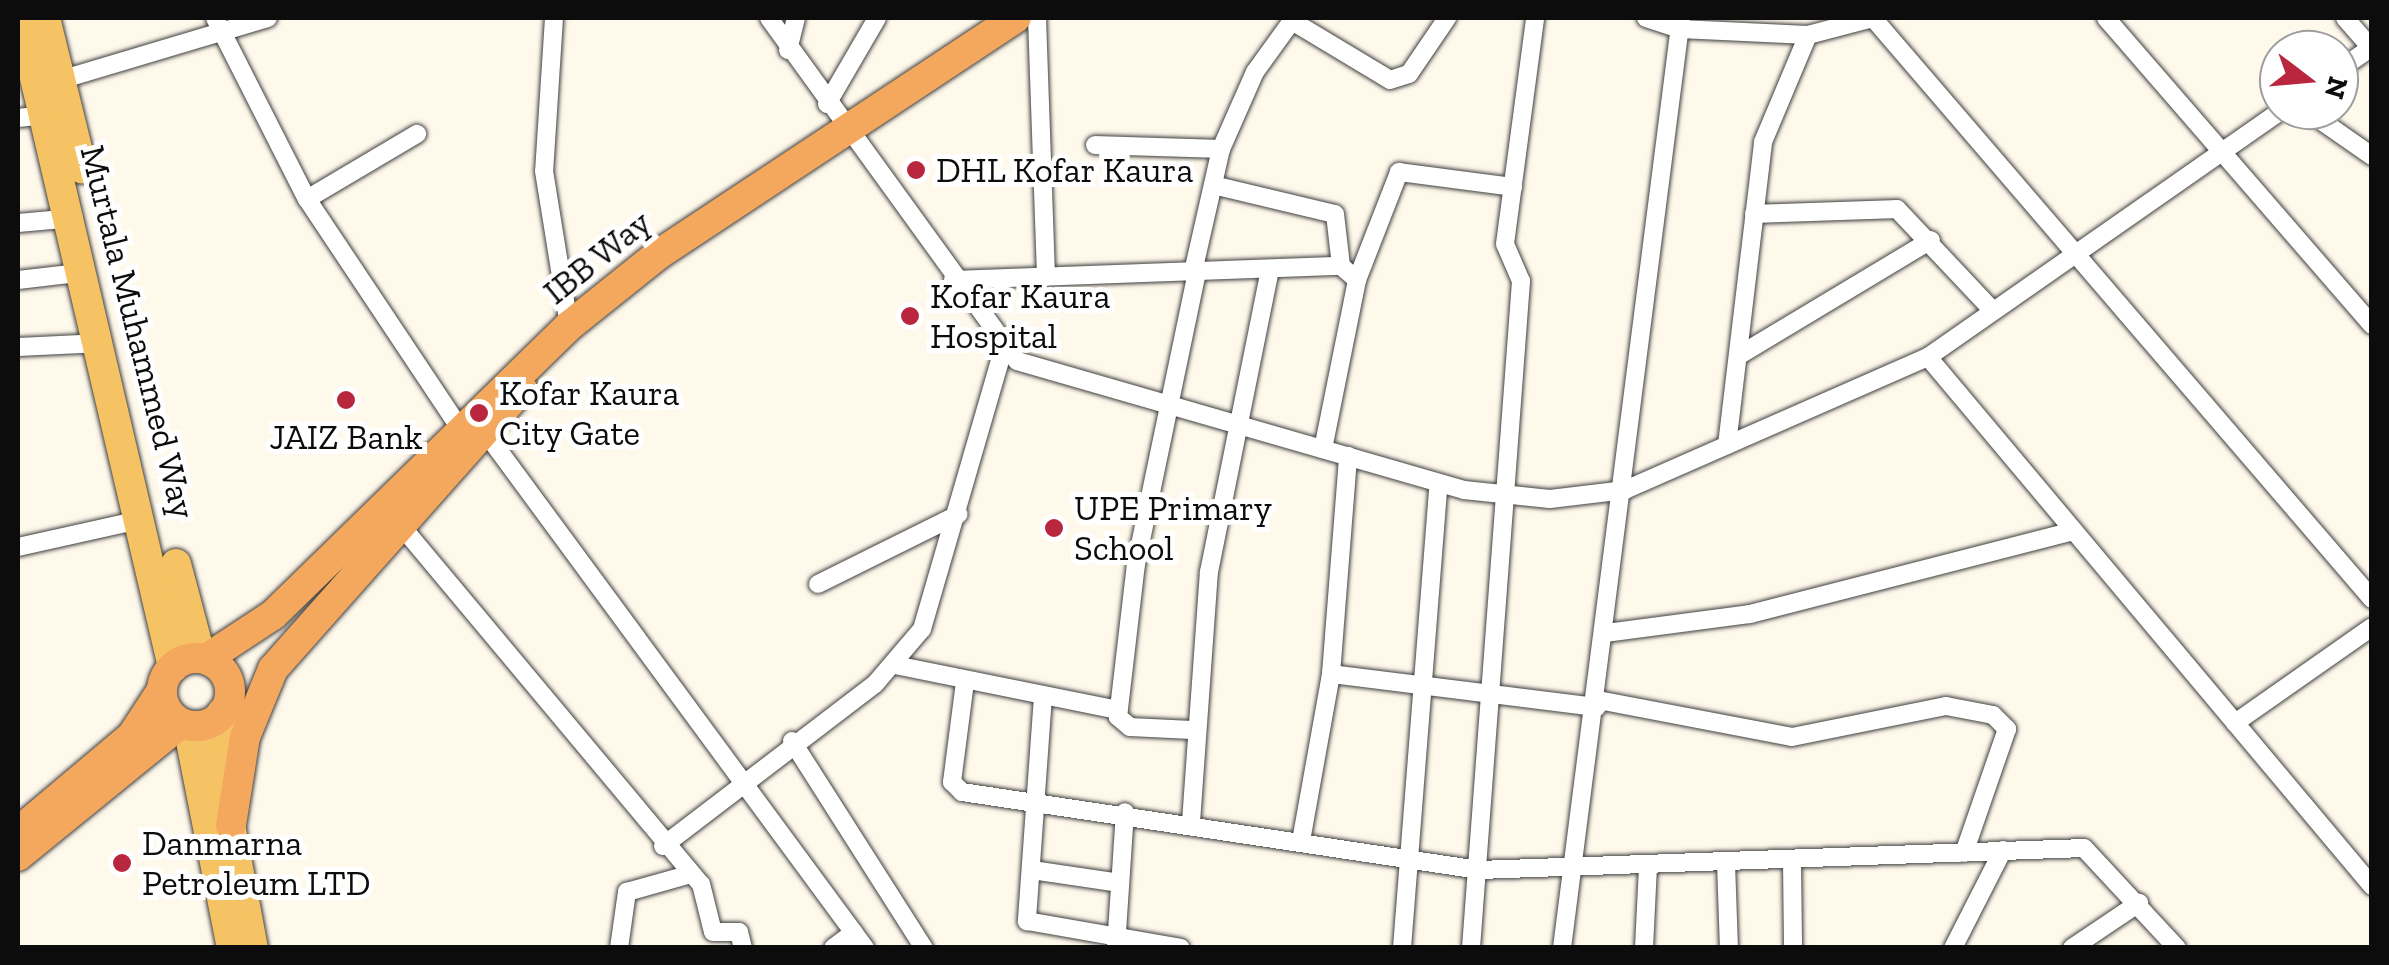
<!DOCTYPE html>
<html>
<head>
<meta charset="utf-8">
<style>
  body { margin:0 }
  #map { position:relative; width:2389px; height:965px; overflow:hidden; background:#fff9ec; font-family:"Zilla Slab",serif }
  div>[style] { position:absolute }
  .roads { filter:drop-shadow(0 0 2px #3f3f3f) drop-shadow(0 0 2px #3f3f3f) }
  .minor>* { height:18px; margin:-9px; padding:0 9px; transform-origin:9px; border-radius:9px; background:#fff }
  .primary>* { height:30px; margin:-15px; padding:0 15px; transform-origin:15px; border-radius:15px; background:#f6c364 }
  .trunk>* { height:30px; margin:-15px; padding:0 15px; transform-origin:15px; border-radius:15px; background:#f4a85e }
  .trunk>.ring { margin:-15px; padding:0; box-sizing:content-box; background:none; border:30px solid #f4a85e; border-radius:50% }
  .dots>* { width:28px; height:28px; translate:-50% -50%; box-sizing:border-box; border:5px solid #fff; border-radius:50% }
  span { translate:-50% -50%; white-space:nowrap; text-align:center; line-height:1.15; -webkit-text-stroke:10px #fff; paint-order:stroke }
  .poi-label { font-size:35px; color:#0c0c0c }
  .left { translate:0 -50%; text-align:left }
  .street-label { font-size:35px; color:#0c0c0c }
  .frame { position:absolute; inset:0; border:20px solid #0c0c0c; pointer-events:none }
  .north { position:absolute; left:2259px; top:30px; width:100px; height:100px; box-sizing:border-box; background:#fff; border:2px solid #9e9e9e; border-radius:50%; rotate:106deg; font-size:28px; font-weight:700; line-height:40px; text-align:center; color:#0c0c0c }
  .north::after { content:''; display:block; margin:auto; width:35px; height:45px; background:#b9273e; clip-path:polygon(50% 0,100% 100%,50% 72%,0 100%) }
</style>
</head>
<body>
<div id="map">
  <div class="roads">
    <div class="minor">
      <i style="left:215px;top:18px;width:203px;rotate:63.1deg"></i>
      <i style="left:307px;top:199px;width:278px;rotate:56.3deg"></i>
      <i style="left:554px;top:18px;width:153px;rotate:93.7deg"></i>
      <i style="left:544px;top:171px;width:157px;rotate:80.8deg"></i>
      <i style="left:769px;top:18px;width:423px;rotate:54.1deg"></i>
      <i style="left:1017px;top:361px;width:465px;rotate:16.1deg"></i>
      <i style="left:1464px;top:490px;width:86px;rotate:6deg"></i>
      <i style="left:1550px;top:499px;width:76px;rotate:-6.8deg"></i>
      <i style="left:1625px;top:490px;width:331px;rotate:-23.7deg"></i>
      <i style="left:1928px;top:357px;width:432px;rotate:-34.9deg"></i>
      <i style="left:1037px;top:18px;width:259px;rotate:88deg"></i>
      <i style="left:1646px;top:18px;width:36px;rotate:18deg"></i>
      <i style="left:1680px;top:29px;width:128px;rotate:2.7deg"></i>
      <i style="left:1808px;top:35px;width:67px;rotate:-14.7deg"></i>
      <i style="left:1873px;top:18px;width:766px;rotate:49.34deg"></i>
      <i style="left:2106px;top:18px;width:406px;rotate:49.1deg"></i>
      <i style="left:2345px;top:18px;width:41px;rotate:48.9deg"></i>
      <i style="left:1292px;top:21px;width:114px;rotate:31deg"></i>
      <i style="left:1390px;top:80px;width:20px;rotate:-18deg"></i>
      <i style="left:1409px;top:74px;width:68px;rotate:-55.8deg"></i>
      <i style="left:788px;top:50px;width:33px;rotate:-76deg"></i>
      <i style="left:2339px;top:70px;width:38px;rotate:-35deg"></i>
      <i style="left:60px;top:80px;width:217px;rotate:-16.6deg"></i>
      <i style="left:827px;top:104px;width:99px;rotate:-59.8deg"></i>
      <i style="left:2306px;top:110px;width:80px;rotate:34.9deg"></i>
      <i style="left:18px;top:118px;width:28px;rotate:-6deg"></i>
      <i style="left:1095px;top:145px;width:126px;rotate:1.8deg"></i>
      <i style="left:1213px;top:185px;width:125px;rotate:13.4deg"></i>
      <i style="left:1335px;top:214px;width:52px;rotate:83.4deg"></i>
      <i style="left:307px;top:199px;width:128px;rotate:-30.6deg"></i>
      <i style="left:1754px;top:214px;width:143px;rotate:-2deg"></i>
      <i style="left:1897px;top:209px;width:140px;rotate:46.7deg"></i>
      <i style="left:18px;top:223px;width:56px;rotate:-5.1deg"></i>
      <i style="left:1193px;top:272px;width:126px;rotate:-77.2deg"></i>
      <i style="left:1221px;top:149px;width:84px;rotate:-66.2deg"></i>
      <i style="left:1255px;top:72px;width:67px;rotate:-54.2deg"></i>
      <i style="left:18px;top:280px;width:68px;rotate:-6.7deg"></i>
      <i style="left:953px;top:280px;width:388px;rotate:-2.1deg"></i>
      <i style="left:1341px;top:266px;width:21px;rotate:41deg"></i>
      <i style="left:18px;top:347px;width:84px;rotate:-2.7deg"></i>
      <i style="left:1738px;top:356px;width:225px;rotate:-31deg"></i>
      <i style="left:1928px;top:357px;width:691px;rotate:49.99deg"></i>
      <i style="left:488px;top:436px;width:636px;rotate:53.63deg"></i>
      <i style="left:1727px;top:445px;width:305px;rotate:-83.2deg"></i>
      <i style="left:1763px;top:142px;width:116px;rotate:-67.2deg"></i>
      <i style="left:1323px;top:449px;width:172px;rotate:-78.6deg"></i>
      <i style="left:1357px;top:280px;width:116px;rotate:-68.7deg"></i>
      <i style="left:1399px;top:172px;width:115px;rotate:7.5deg"></i>
      <i style="left:403px;top:528px;width:464px;rotate:50.1deg"></i>
      <i style="left:701px;top:884px;width:49px;rotate:76deg"></i>
      <i style="left:713px;top:932px;width:26px"></i>
      <i style="left:739px;top:932px;width:16px;rotate:76deg"></i>
      <i style="left:18px;top:547px;width:129px;rotate:-12.5deg"></i>
      <i style="left:818px;top:584px;width:157px;rotate:-26.4deg"></i>
      <i style="left:1606px;top:633px;width:145px;rotate:-7.5deg"></i>
      <i style="left:1750px;top:614px;width:334px;rotate:-14.4deg"></i>
      <i style="left:895px;top:665px;width:228px;rotate:11.4deg"></i>
      <i style="left:1331px;top:674px;width:268px;rotate:7.1deg"></i>
      <i style="left:965px;top:682px;width:101px;rotate:97.4deg"></i>
      <i style="left:952px;top:782px;width:14px;rotate:45deg"></i>
      <i style="left:962px;top:792px;width:523px;rotate:8.58deg"></i>
      <i style="left:1479px;top:870px;width:605px;rotate:-2.08deg"></i>
      <i style="left:2084px;top:848px;width:137px;rotate:47.1deg"></i>
      <i style="left:1043px;top:696px;width:226px;rotate:94.1deg"></i>
      <i style="left:1027px;top:921px;width:156px;rotate:9.9deg"></i>
      <i style="left:1598px;top:700px;width:197px;rotate:10.8deg"></i>
      <i style="left:1792px;top:737px;width:157px;rotate:-11.4deg"></i>
      <i style="left:1946px;top:706px;width:48px;rotate:10.8deg"></i>
      <i style="left:1993px;top:715px;width:20px;rotate:45deg"></i>
      <i style="left:2007px;top:729px;width:131px;rotate:109.1deg"></i>
      <i style="left:2235px;top:723px;width:167px;rotate:-35deg"></i>
      <i style="left:1192px;top:730px;width:62px;rotate:-177.2deg"></i>
      <i style="left:1130px;top:727px;width:16px;rotate:-140deg"></i>
      <i style="left:1118px;top:717px;width:154px;rotate:-83.3deg"></i>
      <i style="left:1136px;top:564px;width:298px;rotate:-78.2deg"></i>
      <i style="left:792px;top:741px;width:246px;rotate:57.5deg"></i>
      <i style="left:1191px;top:822px;width:251px;rotate:-85.9deg"></i>
      <i style="left:1209px;top:572px;width:309px;rotate:-78.6deg"></i>
      <i style="left:1301px;top:841px;width:170px;rotate:-79.8deg"></i>
      <i style="left:1331px;top:674px;width:219px;rotate:-85.5deg"></i>
      <i style="left:663px;top:846px;width:267px;rotate:-37.4deg"></i>
      <i style="left:875px;top:684px;width:72px;rotate:-49.5deg"></i>
      <i style="left:922px;top:629px;width:290px;rotate:-73.8deg"></i>
      <i style="left:1792px;top:862px;width:86px;rotate:89.3deg"></i>
      <i style="left:1726px;top:863px;width:85px;rotate:88deg"></i>
      <i style="left:1032px;top:870px;width:89px;rotate:8.4deg"></i>
      <i style="left:1116px;top:947px;width:135px;rotate:-86.2deg"></i>
      <i style="left:619px;top:948px;width:57px;rotate:-81.9deg"></i>
      <i style="left:627px;top:892px;width:66px;rotate:-15.7deg"></i>
      <i style="left:833px;top:948px;width:26px;rotate:-37deg"></i>
      <i style="left:1402px;top:948px;width:466px;rotate:-85.5deg"></i>
      <i style="left:1471px;top:948px;width:669px;rotate:-85.71deg"></i>
      <i style="left:1521px;top:281px;width:40px;rotate:-113.4deg"></i>
      <i style="left:1505px;top:244px;width:228px;rotate:-82.4deg"></i>
      <i style="left:1562px;top:948px;width:938px;rotate:-82.71deg"></i>
      <i style="left:1644px;top:948px;width:83px;rotate:-87.2deg"></i>
      <i style="left:1953px;top:948px;width:110px;rotate:-63deg"></i>
      <i style="left:2072px;top:948px;width:81px;rotate:-33.9deg"></i>
    </div>
    <div class="primary">
      <i style="left:21px;top:18px;width:667px;rotate:76.82deg"></i>
      <i style="left:45px;top:18px;width:155px;rotate:76.2deg"></i>
      <i style="left:176px;top:564px;width:97px;rotate:75.1deg"></i>
      <i style="left:222px;top:713px;width:47px;rotate:94.9deg"></i>
      <i style="left:218px;top:760px;width:191px;rotate:79.5deg"></i>
      <i style="left:188px;top:726px;width:226px;rotate:78.8deg"></i>
    </div>
    <div class="trunk">
      <i class="ring" style="left:162px;top:658px;width:38px;height:38px"></i>
      <i style="left:206px;top:659px;width:80px;rotate:-33.3deg"></i>
      <i style="left:273px;top:615px;width:414px;rotate:-44.3deg"></i>
      <i style="left:569px;top:326px;width:115px;rotate:-38.7deg"></i>
      <i style="left:659px;top:254px;width:428px;rotate:-33.5deg"></i>
      <i style="left:231px;top:825px;width:89px;rotate:-81deg"></i>
      <i style="left:245px;top:737px;width:74px;rotate:-67.6deg"></i>
      <i style="left:273px;top:669px;width:375px;rotate:-48.4deg"></i>
      <i style="left:18px;top:832px;width:149px;rotate:-40.1deg"></i>
      <i style="left:132px;top:736px;width:55px;rotate:-56.9deg"></i>
      <i style="left:18px;top:856px;width:210px;rotate:-39.2deg"></i>
    </div>
  </div>
  <div class="dots">
    <i style="left:916px;top:170px;background:#b9273e"></i>
    <i style="left:910px;top:316px;background:#b9273e"></i>
    <i style="left:346px;top:400px;background:#b9273e"></i>
    <i style="left:479px;top:413px;background:#b9273e"></i>
    <i style="left:1054px;top:528px;background:#b9273e"></i>
    <i style="left:122px;top:863px;background:#b9273e"></i>
  </div>
  <div class="poi-label">
    <span class="left" style="left:936px;top:170px">DHL Kofar Kaura</span>
    <span class="left" style="left:930px;top:316px">Kofar Kaura<br>Hospital</span>
    <span class="left" style="left:499px;top:413px">Kofar Kaura<br>City Gate</span>
    <span style="left:346px;top:437px">JAIZ Bank</span>
    <span class="left" style="left:1074px;top:528px">UPE Primary<br>School</span>
    <span class="left" style="left:142px;top:863px">Danmarna<br>Petroleum LTD</span>
  </div>
  <div class="street-label">
    <span style="left:597px;top:257px;rotate:-39deg">IBB Way</span>
    <span style="left:138px;top:332px;rotate:76deg">Murtala Muhammed Way</span>
  </div>
  <div class="frame"></div>
  <div class="north">N</div>
</div>
</body>
</html>
